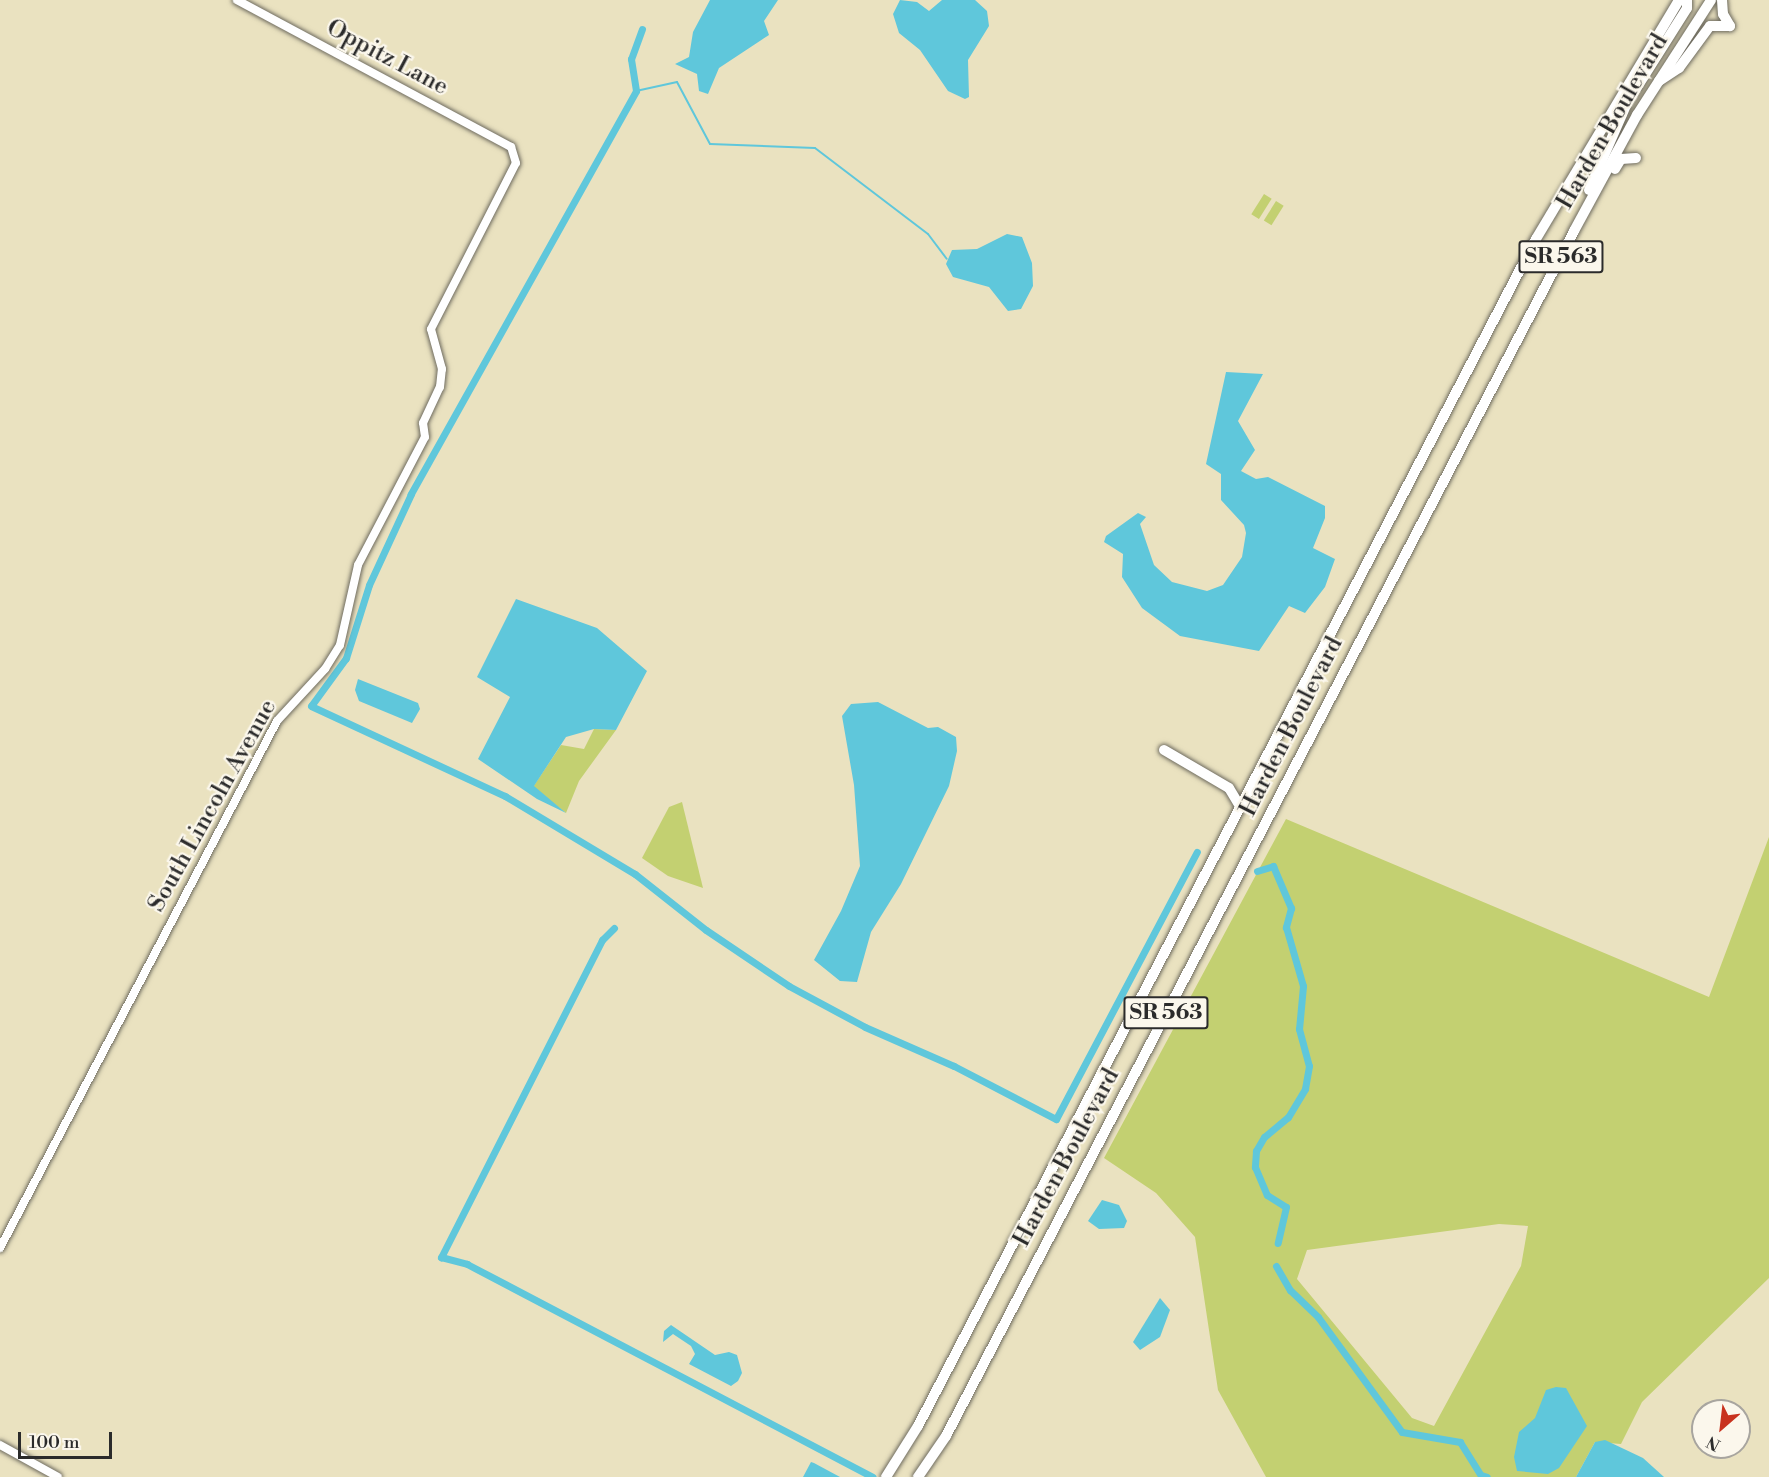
<!DOCTYPE html>
<html>
<head>
<meta charset="utf-8">
<style>
  body { margin:0 }
  #map { position:relative; width:1769px; height:1477px; overflow:hidden; background:#eae2c0; font-family:"Libre Bodoni",serif }
  div>[style] { position:absolute }
  .green>* { inset:0; background:#c3d071; transform-origin:0 0 }
  .water>* { inset:0; background:#5fc7db }
  .stream>* { height:2px; margin:-1px; padding:0 1px; transform-origin:1px; border-radius:1px; background:#5fc7db }
  .canal>* { height:7px; margin:-3.5px; padding:0 3.5px; transform-origin:3.5px; border-radius:3.5px; background:#5fc7db }
  .roads { filter:drop-shadow(0 0 2px #6e6b5f) drop-shadow(0 0 2px #6e6b5f) }
  .minor>* { height:8px; margin:-4px; padding:0 4px; transform-origin:4px; border-radius:4px; background:#fff }
  .major>* { height:10px; margin:-5px; padding:0 5px; transform-origin:5px; border-radius:5px; background:#fff }
  span { translate:-50% -50%; white-space:nowrap; text-align:center; line-height:1.15; -webkit-text-stroke:4.5px #fbf7ec; paint-order:stroke }
  .shield-label span { padding:2px 4px; background:#fbf7ec; border:2px solid; border-radius:4px; -webkit-text-stroke-width:0 }
  .shield-label { font-size:22px; color:#2b2b2b; font-weight:700 }
  .street-label { font-size:24px; color:#2b2b2b }
  .north { position:absolute; left:1691px; top:1399px; width:60px; height:60px; box-sizing:border-box; background:#fbf7ec; border:2px solid #a8a59f; border-radius:50%; rotate:208deg; font-size:16px; font-weight:700; line-height:24px; text-align:center; color:#2b2b2b }
  .north::after { content:''; display:block; margin:auto; width:21px; height:27px; background:#c8321e; clip-path:polygon(50% 0,100% 100%,50% 72%,0 100%) }
  .scale { position:absolute; left:18px; top:1432px; width:94px; height:27px; box-sizing:border-box; border:3px solid #2b2b2b; border-top:0; padding-left:8px; font-size:18px; line-height:21px; white-space:nowrap; color:#2b2b2b; -webkit-text-stroke:4px #fbf7ec; paint-order:stroke }
</style>
</head>
<body>
<div id="map">
  <div class="green">
    <i style="left:1264px;top:194px;width:9px;height:24px;rotate:32deg"></i>
    <i style="left:1276px;top:201px;width:9px;height:23px;rotate:32deg"></i>
    <i style="clip-path:polygon(594px 729px,616px 730px,579px 781px,566px 813px,533px 787px,561px 745px,584px 749px)"></i>
    <i style="clip-path:polygon(682px 802px,703px 888px,668px 876px,642px 858px,669px 807px)"></i>
    <i style="clip-path:polygon(evenodd,1286px 819px,1709px 997px,1769px 837px,1769px 1278px,1642px 1402px,1621px 1444px,1595px 1442px,1576px 1477px,1266px 1477px,1218px 1390px,1195px 1237px,1156px 1193px,1104px 1158px,1286px 819px,1499px 1224px,1528px 1226px,1521px 1266px,1434px 1426px,1412px 1418px,1297px 1279px,1307px 1250px,1499px 1224px)"></i>
  </div>
  <div class="water">
    <i style="clip-path:polygon(710px 0,778px 0,764px 21px,769px 35px,719px 68px,708px 94px,699px 91px,697px 74px,675px 64px,689px 57px,693px 32px)"></i>
    <i style="clip-path:polygon(900px 0,917px 2px,929px 11px,942px 0,975px 0,987px 11px,989px 26px,968px 60px,969px 97px,965px 99px,948px 91px,920px 50px,899px 33px,893px 14px)"></i>
    <i style="clip-path:polygon(1007px 234px,1022px 237px,1032px 263px,1033px 286px,1021px 309px,1008px 311px,989px 287px,953px 277px,946px 264px,952px 250px,977px 249px)"></i>
    <i style="clip-path:polygon(1226px 372px,1263px 374px,1238px 421px,1255px 450px,1241px 471px,1256px 479px,1268px 477px,1325px 506px,1325px 518px,1313px 548px,1335px 559px,1325px 587px,1305px 613px,1289px 606px,1259px 651px,1180px 636px,1142px 608px,1122px 577px,1123px 554px,1104px 542px,1106px 536px,1138px 513px,1146px 517px,1140px 524px,1154px 565px,1172px 582px,1207px 591px,1223px 585px,1242px 557px,1246px 533px,1244px 525px,1221px 500px,1221px 474px,1206px 464px)"></i>
    <i style="clip-path:polygon(516px 599px,597px 628px,647px 671px,616px 730px,594px 729px,566px 737px,534px 786px,566px 813px,537px 799px,478px 759px,510px 697px,477px 677px)"></i>
    <i style="clip-path:polygon(358px 679px,418px 703px,420px 709px,412px 723px,359px 701px,355px 690px)"></i>
    <i style="clip-path:polygon(878px 702px,928px 728px,938px 727px,956px 737px,957px 751px,949px 786px,901px 884px,871px 932px,857px 982px,840px 981px,814px 960px,841px 911px,860px 866px,854px 785px,842px 716px,851px 704px)"></i>
    <i style="clip-path:polygon(1102px 1200px,1119px 1205px,1127px 1221px,1124px 1228px,1099px 1229px,1088px 1221px)"></i>
    <i style="clip-path:polygon(1160px 1298px,1170px 1310px,1160px 1337px,1140px 1350px,1133px 1342px)"></i>
    <i style="clip-path:polygon(671px 1325px,715px 1355px,729px 1352px,737px 1355px,742px 1373px,738px 1381px,731px 1386px,689px 1364px,695px 1354px,691px 1346px,673px 1334px,663px 1342px,664px 1331px)"></i>
    <i style="clip-path:polygon(1556px 1387px,1566px 1388px,1587px 1426px,1559px 1468px,1548px 1474px,1517px 1471px,1514px 1457px,1519px 1432px,1535px 1418px,1546px 1390px)"></i>
    <i style="clip-path:polygon(1605px 1440px,1643px 1458px,1664px 1477px,1576px 1477px,1595px 1442px)"></i>
    <i style="clip-path:polygon(811px 1462px,814px 1463px,840px 1477px,803px 1477px)"></i>
  </div>
  <div class="stream">
    <i style="left:636px;top:91px;width:42px;rotate:-12.4deg"></i>
    <i style="left:677px;top:82px;width:70px;rotate:62deg"></i>
    <i style="left:710px;top:144px;width:105px;rotate:2.2deg"></i>
    <i style="left:815px;top:148px;width:142px;rotate:37.3deg"></i>
    <i style="left:928px;top:234px;width:31px;rotate:53deg"></i>
  </div>
  <div class="canal">
    <i style="left:642px;top:29px;width:32px;rotate:110deg"></i>
    <i style="left:631px;top:59px;width:32px;rotate:81deg"></i>
    <i style="left:636px;top:91px;width:462px;rotate:119.2deg"></i>
    <i style="left:411px;top:494px;width:100px;rotate:114.8deg"></i>
    <i style="left:369px;top:585px;width:77px;rotate:107.5deg"></i>
    <i style="left:346px;top:658px;width:59px;rotate:126.1deg"></i>
    <i style="left:311px;top:706px;width:214px;rotate:24.9deg"></i>
    <i style="left:505px;top:796px;width:152px;rotate:31deg"></i>
    <i style="left:635px;top:874px;width:90px;rotate:38.3deg"></i>
    <i style="left:706px;top:930px;width:100px;rotate:34deg"></i>
    <i style="left:789px;top:986px;width:86px;rotate:28.3deg"></i>
    <i style="left:865px;top:1027px;width:97px;rotate:23.7deg"></i>
    <i style="left:954px;top:1066px;width:115px;rotate:27.5deg"></i>
    <i style="left:1056px;top:1119px;width:302px;rotate:-62.2deg"></i>
    <i style="left:1257px;top:871px;width:17px;rotate:-17deg"></i>
    <i style="left:1273px;top:866px;width:46px;rotate:66.8deg"></i>
    <i style="left:1291px;top:908px;width:20px;rotate:105deg"></i>
    <i style="left:1286px;top:927px;width:61px;rotate:73.9deg"></i>
    <i style="left:1303px;top:986px;width:43px;rotate:95.3deg"></i>
    <i style="left:1299px;top:1029px;width:38px;rotate:75deg"></i>
    <i style="left:1309px;top:1066px;width:23px;rotate:100deg"></i>
    <i style="left:1305px;top:1089px;width:33px;rotate:121deg"></i>
    <i style="left:1288px;top:1117px;width:31px;rotate:140deg"></i>
    <i style="left:1264px;top:1137px;width:16px;rotate:120deg"></i>
    <i style="left:1256px;top:1151px;width:16px;rotate:94deg"></i>
    <i style="left:1255px;top:1167px;width:30px;rotate:67deg"></i>
    <i style="left:1267px;top:1195px;width:22px;rotate:32deg"></i>
    <i style="left:1286px;top:1207px;width:37px;rotate:103deg"></i>
    <i style="left:614px;top:928px;width:17px;rotate:135deg"></i>
    <i style="left:602px;top:940px;width:356px;rotate:116.9deg"></i>
    <i style="left:441px;top:1257px;width:27px;rotate:15deg"></i>
    <i style="left:467px;top:1264px;width:458px;rotate:27.7deg"></i>
    <i style="left:1276px;top:1266px;width:28px;rotate:60deg"></i>
    <i style="left:1290px;top:1290px;width:39px;rotate:44deg"></i>
    <i style="left:1318px;top:1317px;width:142px;rotate:53.9deg"></i>
    <i style="left:1402px;top:1432px;width:59px;rotate:9.8deg"></i>
    <i style="left:1460px;top:1442px;width:39px;rotate:58deg"></i>
    <i style="left:1481px;top:1475px;width:6px;rotate:18deg"></i>
  </div>
  <div class="roads">
    <div class="minor">
      <i style="left:0;top:1248px;width:595px;rotate:-62.27deg"></i>
      <i style="left:277px;top:721px;width:71px;rotate:-47.3deg"></i>
      <i style="left:325px;top:669px;width:28px;rotate:-58deg"></i>
      <i style="left:340px;top:645px;width:82px;rotate:-77.3deg"></i>
      <i style="left:358px;top:565px;width:144px;rotate:-62.4deg"></i>
      <i style="left:425px;top:437px;width:14px;rotate:-98deg"></i>
      <i style="left:423px;top:423px;width:40px;rotate:-65deg"></i>
      <i style="left:440px;top:387px;width:18px;rotate:-84deg"></i>
      <i style="left:442px;top:369px;width:41px;rotate:-105.4deg"></i>
      <i style="left:431px;top:329px;width:186px;rotate:-62.9deg"></i>
      <i style="left:516px;top:163px;width:17px;rotate:-107deg"></i>
      <i style="left:511px;top:147px;width:311px;rotate:-151.8deg"></i>
      <i style="left:0;top:1445px;width:66px;rotate:28.9deg"></i>
    </div>
    <div class="major">
      <i style="left:1722px;top:0;width:14px;rotate:86deg"></i>
      <i style="left:1723px;top:14px;width:14px;rotate:60deg"></i>
      <i style="left:1659px;top:81px;width:24px;rotate:-33deg"></i>
      <i style="left:1679px;top:68px;width:52px;rotate:-53.6deg"></i>
      <i style="left:1710px;top:26px;width:20px"></i>
      <i style="left:1615px;top:169px;width:12px;rotate:-59deg"></i>
      <i style="left:1621px;top:159px;width:15px;rotate:-4deg"></i>
      <i style="left:1589px;top:190px;width:95px;rotate:-66.4deg"></i>
      <i style="left:1627px;top:103px;width:112px;rotate:-57.7deg"></i>
      <i style="left:1687px;top:8px;width:8px;rotate:-90deg"></i>
      <i style="left:1164px;top:750px;width:75px;rotate:30.3deg"></i>
      <i style="left:1229px;top:788px;width:23px;rotate:59deg"></i>
      <i style="left:886px;top:1477px;width:60px;rotate:-57.9deg"></i>
      <i style="left:918px;top:1426px;width:1338px;rotate:-62.5deg"></i>
      <i style="left:1536px;top:239px;width:279px;rotate:-59.1deg"></i>
      <i style="left:918px;top:1477px;width:50px;rotate:-55.7deg"></i>
      <i style="left:946px;top:1436px;width:1359px;rotate:-62.47deg"></i>
      <i style="left:1574px;top:231px;width:132px;rotate:-61.5deg"></i>
      <i style="left:1637px;top:115px;width:137px;rotate:-57.2deg"></i>
    </div>
  </div>
  <div class="shield-label">
    <span style="left:1561px;top:257px">SR 563</span>
    <span style="left:1166px;top:1013px">SR 563</span>
  </div>
  <div class="street-label">
    <span style="left:387px;top:58px;rotate:28deg">Oppitz Lane</span>
    <span style="left:1613px;top:122px;rotate:-60deg">Harden Boulevard</span>
    <span style="left:1292px;top:727px;rotate:-63deg">Harden Boulevard</span>
    <span style="left:213px;top:806px;rotate:-61deg">South Lincoln Avenue</span>
    <span style="left:1067px;top:1158px;rotate:-62deg">Harden Boulevard</span>
  </div>
  <div class="north">N</div>
  <div class="scale">100 m</div>
</div>
</body>
</html>
